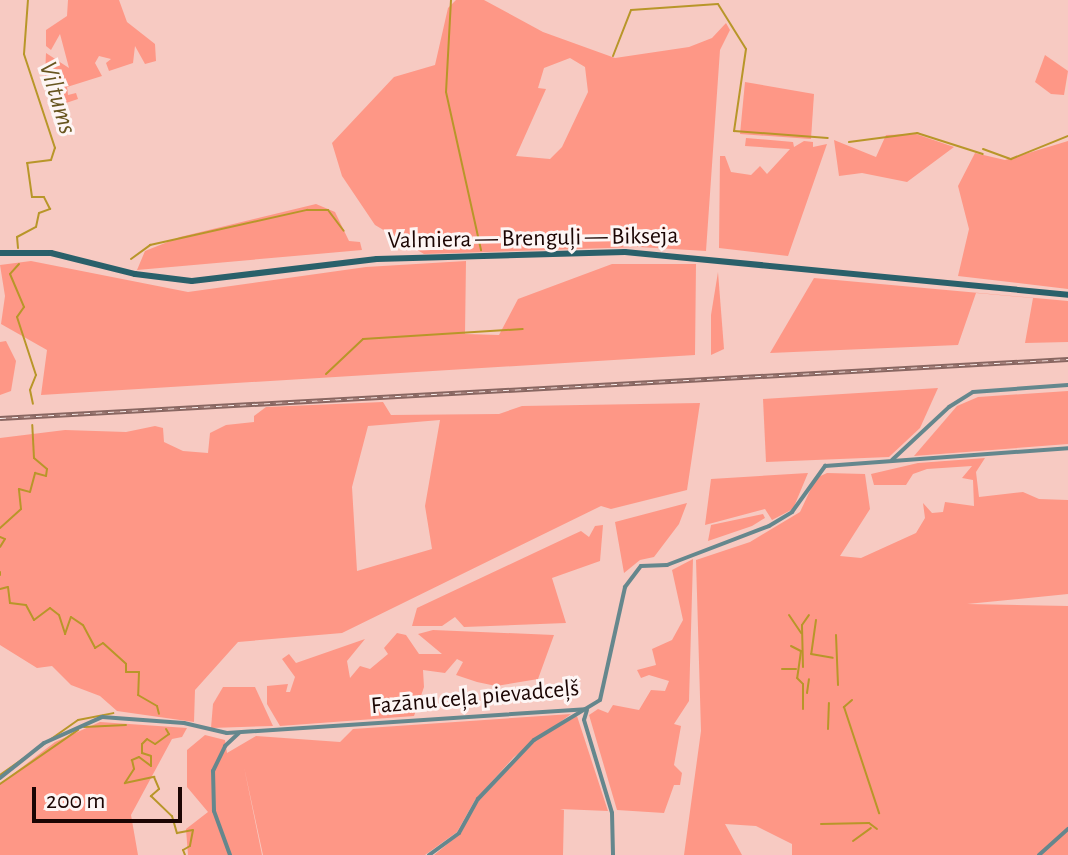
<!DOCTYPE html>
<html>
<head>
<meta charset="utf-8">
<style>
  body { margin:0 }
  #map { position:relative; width:1068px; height:855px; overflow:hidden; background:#f7cac2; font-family:"Alegreya Sans",sans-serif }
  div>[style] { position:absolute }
  .green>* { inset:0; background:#fe9786 }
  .stream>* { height:2px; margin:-1px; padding:0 1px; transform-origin:1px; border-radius:1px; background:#b89629 }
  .street>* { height:4px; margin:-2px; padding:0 2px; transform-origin:2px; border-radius:2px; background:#65878d }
  .secondary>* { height:6px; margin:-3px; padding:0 3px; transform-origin:3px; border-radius:3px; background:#2a606a }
  .rail>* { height:5px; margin-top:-2.5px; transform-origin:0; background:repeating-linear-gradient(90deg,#fdf5f4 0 6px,#886661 0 12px); box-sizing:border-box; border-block:2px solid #886661 }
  span { translate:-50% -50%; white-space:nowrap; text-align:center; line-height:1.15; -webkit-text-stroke:6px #fdf5f4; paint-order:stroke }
  .street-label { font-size:24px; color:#1b0503 }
  .water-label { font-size:26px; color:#67551f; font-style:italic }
  .scale { position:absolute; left:32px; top:787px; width:150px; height:36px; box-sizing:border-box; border:4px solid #1b0503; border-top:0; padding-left:10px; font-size:24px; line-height:28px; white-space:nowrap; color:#1b0503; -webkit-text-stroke:6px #fdf5f4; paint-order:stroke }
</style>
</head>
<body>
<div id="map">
  <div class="green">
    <i style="clip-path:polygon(68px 0,119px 0,127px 22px,155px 44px,156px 61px,145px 64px,135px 46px,133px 63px,109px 71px,106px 63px,111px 59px,99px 56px,95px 63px,102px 76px,67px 87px,68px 95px,76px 93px,78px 99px,66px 103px,56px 92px,57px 81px,50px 77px,49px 85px,45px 76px,46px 53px,69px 68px,60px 34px,51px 50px,46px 46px,46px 30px,67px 16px)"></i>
    <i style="clip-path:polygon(evenodd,456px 0,484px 0,543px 32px,615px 58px,689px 47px,712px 38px,726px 23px,730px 30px,720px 50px,706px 251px,639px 247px,424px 254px,375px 225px,342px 176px,332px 143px,394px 77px,435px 65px,448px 8px,456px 0,570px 58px,585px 67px,588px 92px,562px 147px,550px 159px,516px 156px,546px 89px,538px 88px,544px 68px,570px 58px)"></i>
    <i style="clip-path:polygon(1045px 55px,1068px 71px,1064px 95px,1051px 94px,1035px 82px)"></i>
    <i style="clip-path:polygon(745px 82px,814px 94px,811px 139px,740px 134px)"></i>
    <i style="clip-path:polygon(916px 134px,954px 147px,907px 182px,862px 173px,839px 176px,834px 140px,876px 157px,886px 135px)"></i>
    <i style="clip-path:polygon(746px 138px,793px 142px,794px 147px,804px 141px,813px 142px,813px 147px,827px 144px,788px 256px,719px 248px,720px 156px,725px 156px,731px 172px,751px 175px,760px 166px,767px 174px,790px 149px,745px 146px)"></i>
    <i style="clip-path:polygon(1068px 141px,1068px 289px,958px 276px,969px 229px,958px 186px,975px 153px,1005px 160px)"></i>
    <i style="clip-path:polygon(316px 204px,335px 212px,349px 241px,360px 242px,362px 250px,137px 270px,145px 251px,180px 237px)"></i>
    <i style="clip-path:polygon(31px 261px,188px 292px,366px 267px,466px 261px,465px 334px,499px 335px,518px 299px,612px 264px,696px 264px,695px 355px,41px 395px,47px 350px,1px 324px,5px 296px,0 265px)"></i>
    <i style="clip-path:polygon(718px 272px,724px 349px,711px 355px,711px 315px)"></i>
    <i style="clip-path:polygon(814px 278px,1068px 301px,1068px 342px,1025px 343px,1033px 298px,976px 293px,958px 345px,770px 353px)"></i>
    <i style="clip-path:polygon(6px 341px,16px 361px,11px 391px,0 395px,0 342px)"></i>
    <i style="clip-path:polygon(938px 388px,920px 428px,889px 457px,766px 462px,763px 399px)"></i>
    <i style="clip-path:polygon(1068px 391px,1068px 444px,914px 456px,957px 406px,978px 397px)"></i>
    <i style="clip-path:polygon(evenodd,383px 402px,391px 415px,499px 414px,522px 406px,700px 403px,687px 490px,611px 509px,601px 506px,342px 633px,238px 642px,195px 690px,194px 722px,117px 711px,100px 696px,71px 685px,52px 666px,37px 668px,0 645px,0 438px,65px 430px,126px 432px,155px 426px,163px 428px,164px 442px,183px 451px,208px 453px,210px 433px,226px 425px,254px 422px,254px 416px,266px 407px,383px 402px,440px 420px,425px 506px,432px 549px,357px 571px,352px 487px,368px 426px,440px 420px)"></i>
    <i style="clip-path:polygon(985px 458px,976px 472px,979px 497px,1023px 492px,1039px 499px,1068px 500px,1068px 594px,967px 604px,1068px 606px,1068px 855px,792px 855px,792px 844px,756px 826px,725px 824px,742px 855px,684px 855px,701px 731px,696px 560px,750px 542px,800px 512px,816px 478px,827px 473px,865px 474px,870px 509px,840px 556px,861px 558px,916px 533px,925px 518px,923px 503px,932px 513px,943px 512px,945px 502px,974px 506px,973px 480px,962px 478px,972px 466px,927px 469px,913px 474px,906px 485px,874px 485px,871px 474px,918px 463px)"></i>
    <i style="clip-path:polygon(808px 473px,793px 509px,772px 520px,765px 509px,705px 525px,711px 479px)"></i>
    <i style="clip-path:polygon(687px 503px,679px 524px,654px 557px,640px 560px,624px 573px,615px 522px)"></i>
    <i style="clip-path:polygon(763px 514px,765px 518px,752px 526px,708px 541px,711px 525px)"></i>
    <i style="clip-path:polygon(603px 525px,600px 561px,552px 578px,566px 623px,464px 627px,455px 617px,442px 626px,412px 626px,417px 608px,568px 537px,581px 531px,589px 537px,595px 526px)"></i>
    <i style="clip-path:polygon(693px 559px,689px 701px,674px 724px,681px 726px,674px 765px,682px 773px,680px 785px,674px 785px,664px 813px,617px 810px,589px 715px,598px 709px,608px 713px,613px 705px,639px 710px,651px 690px,665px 691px,669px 681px,649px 675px,641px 678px,637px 670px,656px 665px,652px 649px,672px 640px,683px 620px,672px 570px)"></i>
    <i style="clip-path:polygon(433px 630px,554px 635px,538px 679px,496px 686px,477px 682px,456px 675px,463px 662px,457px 659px,445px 673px,423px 670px,424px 687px,414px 716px,280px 726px,267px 704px,267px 686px,288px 684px,286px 692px,290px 692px,295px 677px,282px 659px,289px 654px,296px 663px,365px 639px,347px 661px,350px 678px,360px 666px,370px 669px,388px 654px,384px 648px,397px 633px,406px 635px,419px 654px,442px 654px,418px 634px)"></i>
    <i style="clip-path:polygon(223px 687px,255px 687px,273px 726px,211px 728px,213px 704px)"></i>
    <i style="clip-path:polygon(571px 714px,514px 757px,475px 800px,457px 832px,425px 855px,263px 855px,244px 767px,262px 855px,188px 855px,186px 829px,208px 812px,187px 787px,187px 750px,205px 735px,225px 740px,227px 753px,256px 736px,340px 742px,353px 729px)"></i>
    <i style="clip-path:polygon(577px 716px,608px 811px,560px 809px,564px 810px,563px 855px,434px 855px,461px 833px,475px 805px,536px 740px)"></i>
    <i style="clip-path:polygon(100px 722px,187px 728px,182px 737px,172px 739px,131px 815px,138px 855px,0 855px,0 784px,55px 742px)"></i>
  </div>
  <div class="stream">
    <i style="left:451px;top:0;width:92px;rotate:93.1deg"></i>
    <i style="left:446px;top:92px;width:162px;rotate:77.5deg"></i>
    <i style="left:613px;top:56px;width:49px;rotate:-68.6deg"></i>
    <i style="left:631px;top:10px;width:87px;rotate:-3.9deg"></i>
    <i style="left:718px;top:4px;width:53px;rotate:58.1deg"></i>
    <i style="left:746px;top:49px;width:83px;rotate:98.3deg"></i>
    <i style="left:734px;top:131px;width:94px;rotate:4.3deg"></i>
    <i style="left:849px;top:142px;width:69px;rotate:-7.5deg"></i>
    <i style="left:917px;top:133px;width:69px;rotate:17.7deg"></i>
    <i style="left:983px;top:149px;width:30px;rotate:20deg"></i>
    <i style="left:1011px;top:159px;width:61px;rotate:-22deg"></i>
    <i style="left:18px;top:248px;width:11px;rotate:-95deg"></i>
    <i style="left:17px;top:237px;width:21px;rotate:-28deg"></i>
    <i style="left:36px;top:227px;width:14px;rotate:-78deg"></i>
    <i style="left:39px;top:213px;width:12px;rotate:-20deg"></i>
    <i style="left:50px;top:209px;width:13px;rotate:-117deg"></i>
    <i style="left:44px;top:197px;width:12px;rotate:180deg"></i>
    <i style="left:32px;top:197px;width:34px;rotate:-98deg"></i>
    <i style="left:27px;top:163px;width:24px;rotate:-7deg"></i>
    <i style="left:51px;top:160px;width:13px;rotate:-72deg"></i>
    <i style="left:55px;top:148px;width:99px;rotate:-108.3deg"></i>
    <i style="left:24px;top:54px;width:54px;rotate:-85.8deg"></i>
    <i style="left:131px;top:259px;width:24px;rotate:-36deg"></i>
    <i style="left:150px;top:245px;width:161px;rotate:-12.6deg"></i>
    <i style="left:307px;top:210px;width:21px"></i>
    <i style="left:328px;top:210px;width:26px;rotate:53deg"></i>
    <i style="left:19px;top:264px;width:13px;rotate:132deg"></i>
    <i style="left:10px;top:274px;width:36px;rotate:67deg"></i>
    <i style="left:24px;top:307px;width:12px;rotate:125deg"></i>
    <i style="left:17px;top:317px;width:61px;rotate:71.9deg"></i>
    <i style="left:36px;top:375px;width:16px;rotate:112deg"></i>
    <i style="left:30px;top:390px;width:14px;rotate:78deg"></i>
    <i style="left:326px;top:374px;width:51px;rotate:-43.4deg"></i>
    <i style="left:363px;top:339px;width:160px;rotate:-3.6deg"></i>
    <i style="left:0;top:528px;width:28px;rotate:-42deg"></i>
    <i style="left:21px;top:509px;width:20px;rotate:-96deg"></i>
    <i style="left:19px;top:489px;width:11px;rotate:15deg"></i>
    <i style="left:30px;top:492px;width:20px;rotate:-75deg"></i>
    <i style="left:35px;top:473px;width:11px;rotate:15deg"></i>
    <i style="left:46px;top:476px;width:7px;rotate:-82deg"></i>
    <i style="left:47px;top:469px;width:17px;rotate:-140deg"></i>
    <i style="left:34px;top:458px;width:33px;rotate:-93deg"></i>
    <i style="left:0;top:537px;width:5px;rotate:22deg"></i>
    <i style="left:5px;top:539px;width:9px;rotate:122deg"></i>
    <i style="left:0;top:572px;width:3px;rotate:90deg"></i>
    <i style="left:0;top:589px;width:8px;rotate:-14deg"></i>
    <i style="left:8px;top:587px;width:16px;rotate:83deg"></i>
    <i style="left:10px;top:603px;width:16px;rotate:7deg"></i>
    <i style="left:26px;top:605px;width:17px;rotate:62deg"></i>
    <i style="left:34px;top:620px;width:20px;rotate:-37deg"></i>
    <i style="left:50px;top:608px;width:11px;rotate:38deg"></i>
    <i style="left:59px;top:615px;width:20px;rotate:72deg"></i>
    <i style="left:65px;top:634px;width:18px;rotate:-71deg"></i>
    <i style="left:71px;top:617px;width:14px;rotate:34deg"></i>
    <i style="left:83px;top:625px;width:26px;rotate:62deg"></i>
    <i style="left:95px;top:648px;width:9px;rotate:-32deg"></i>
    <i style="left:103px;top:643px;width:31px;rotate:42deg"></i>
    <i style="left:126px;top:664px;width:8px;rotate:90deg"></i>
    <i style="left:126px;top:672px;width:13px"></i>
    <i style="left:139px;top:672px;width:23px;rotate:92deg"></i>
    <i style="left:138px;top:695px;width:22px;rotate:30deg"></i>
    <i style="left:157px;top:706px;width:8px;rotate:76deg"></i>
    <i style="left:789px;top:615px;width:22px;rotate:56deg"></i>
    <i style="left:816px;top:620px;width:34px;rotate:98deg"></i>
    <i style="left:811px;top:654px;width:22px;rotate:10deg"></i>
    <i style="left:836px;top:635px;width:50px;rotate:87.7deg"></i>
    <i style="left:791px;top:646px;width:11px;rotate:27deg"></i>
    <i style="left:801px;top:651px;width:27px;rotate:98deg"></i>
    <i style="left:797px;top:678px;width:8px;rotate:45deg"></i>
    <i style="left:803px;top:684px;width:25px;rotate:90deg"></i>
    <i style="left:803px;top:667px;width:42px;rotate:-91.4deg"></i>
    <i style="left:802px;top:625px;width:12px;rotate:-55deg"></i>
    <i style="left:782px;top:669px;width:14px"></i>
    <i style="left:807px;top:693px;width:14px;rotate:-82deg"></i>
    <i style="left:852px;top:700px;width:11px;rotate:139deg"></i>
    <i style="left:844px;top:707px;width:112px;rotate:71.7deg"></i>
    <i style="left:84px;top:727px;width:42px;rotate:-2.7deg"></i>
    <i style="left:166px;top:729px;width:6px;rotate:59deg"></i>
    <i style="left:169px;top:734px;width:17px;rotate:144deg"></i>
    <i style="left:155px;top:744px;width:9px;rotate:-148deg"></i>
    <i style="left:147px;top:739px;width:7px;rotate:135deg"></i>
    <i style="left:142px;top:744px;width:9px;rotate:90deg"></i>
    <i style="left:142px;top:753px;width:9px;rotate:18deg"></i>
    <i style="left:151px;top:756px;width:10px;rotate:90deg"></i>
    <i style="left:151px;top:766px;width:15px;rotate:-143deg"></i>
    <i style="left:139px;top:757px;width:8px;rotate:157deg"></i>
    <i style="left:132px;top:760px;width:9px;rotate:77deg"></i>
    <i style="left:134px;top:769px;width:17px;rotate:123deg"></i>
    <i style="left:125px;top:783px;width:30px;rotate:-12deg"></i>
    <i style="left:154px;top:777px;width:13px;rotate:67deg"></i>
    <i style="left:159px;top:789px;width:11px;rotate:139deg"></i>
    <i style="left:151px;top:796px;width:29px;rotate:44deg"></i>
    <i style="left:172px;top:816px;width:18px;rotate:74deg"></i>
    <i style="left:177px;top:833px;width:16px;rotate:-11deg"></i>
    <i style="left:193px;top:830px;width:16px;rotate:101deg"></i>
    <i style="left:190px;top:846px;width:8px;rotate:150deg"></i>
    <i style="left:183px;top:850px;width:5px;rotate:68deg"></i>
    <i style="left:828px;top:729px;width:26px;rotate:-88deg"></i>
    <i style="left:0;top:775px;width:95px;rotate:-35.2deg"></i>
    <i style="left:78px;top:720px;width:36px;rotate:-11deg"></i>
    <i style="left:0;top:784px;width:95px;rotate:-34.7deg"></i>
    <i style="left:821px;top:824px;width:48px;rotate:-1.2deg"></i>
    <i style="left:869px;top:823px;width:10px;rotate:37deg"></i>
    <i style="left:853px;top:841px;width:22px;rotate:-36deg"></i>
  </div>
  <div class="street">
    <i style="left:892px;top:460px;width:78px;rotate:-42.9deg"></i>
    <i style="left:949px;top:407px;width:28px;rotate:-32deg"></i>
    <i style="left:973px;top:392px;width:95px;rotate:-4.2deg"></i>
    <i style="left:587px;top:710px;width:10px;rotate:107deg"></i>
    <i style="left:584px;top:720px;width:97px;rotate:73.2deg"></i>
    <i style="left:612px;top:813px;width:42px;rotate:88.6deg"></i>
    <i style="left:0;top:778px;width:56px;rotate:-38.5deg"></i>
    <i style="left:44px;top:743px;width:64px;rotate:-24.1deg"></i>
    <i style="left:102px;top:717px;width:82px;rotate:4.2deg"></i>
    <i style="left:184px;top:723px;width:44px;rotate:13.1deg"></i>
    <i style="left:227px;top:733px;width:359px;rotate:-3.8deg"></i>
    <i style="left:230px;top:855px;width:47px;rotate:-110deg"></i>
    <i style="left:214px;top:811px;width:40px;rotate:-91.4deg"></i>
    <i style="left:213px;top:771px;width:28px;rotate:-64deg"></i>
    <i style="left:225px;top:746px;width:19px;rotate:-43deg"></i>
    <i style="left:429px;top:855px;width:37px;rotate:-36deg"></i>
    <i style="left:459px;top:833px;width:39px;rotate:-61deg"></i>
    <i style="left:478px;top:799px;width:81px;rotate:-46.5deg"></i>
    <i style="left:534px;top:740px;width:77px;rotate:-31.2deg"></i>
    <i style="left:600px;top:700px;width:116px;rotate:-77.5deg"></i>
    <i style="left:625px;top:587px;width:26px;rotate:-53deg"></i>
    <i style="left:641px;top:566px;width:26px;rotate:-2deg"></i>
    <i style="left:667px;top:565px;width:109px;rotate:-20.9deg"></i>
    <i style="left:769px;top:526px;width:27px;rotate:-31deg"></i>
    <i style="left:792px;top:512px;width:57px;rotate:-54.3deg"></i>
    <i style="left:825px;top:466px;width:244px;rotate:-4.2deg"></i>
    <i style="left:1039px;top:855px;width:39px;rotate:-42deg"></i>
  </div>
  <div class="secondary">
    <i style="left:0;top:253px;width:51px"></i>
    <i style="left:51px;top:253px;width:87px;rotate:14deg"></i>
    <i style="left:135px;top:274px;width:57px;rotate:7deg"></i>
    <i style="left:192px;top:281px;width:186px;rotate:-6.8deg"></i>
    <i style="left:377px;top:259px;width:248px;rotate:-1.6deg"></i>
    <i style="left:625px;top:252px;width:445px;rotate:5.5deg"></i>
  </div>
  <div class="rail">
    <i style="left:0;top:418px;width:1070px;rotate:-3.16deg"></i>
  </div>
  <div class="street-label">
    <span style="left:533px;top:239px;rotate:-1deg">Valmiera — Brenguļi — Bikseja</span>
    <span style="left:475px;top:698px;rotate:-5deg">Fazānu ceļa pievadceļš</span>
  </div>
  <div class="water-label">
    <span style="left:57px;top:98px;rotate:73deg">Viltums</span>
  </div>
  <div class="scale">200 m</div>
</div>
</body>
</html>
